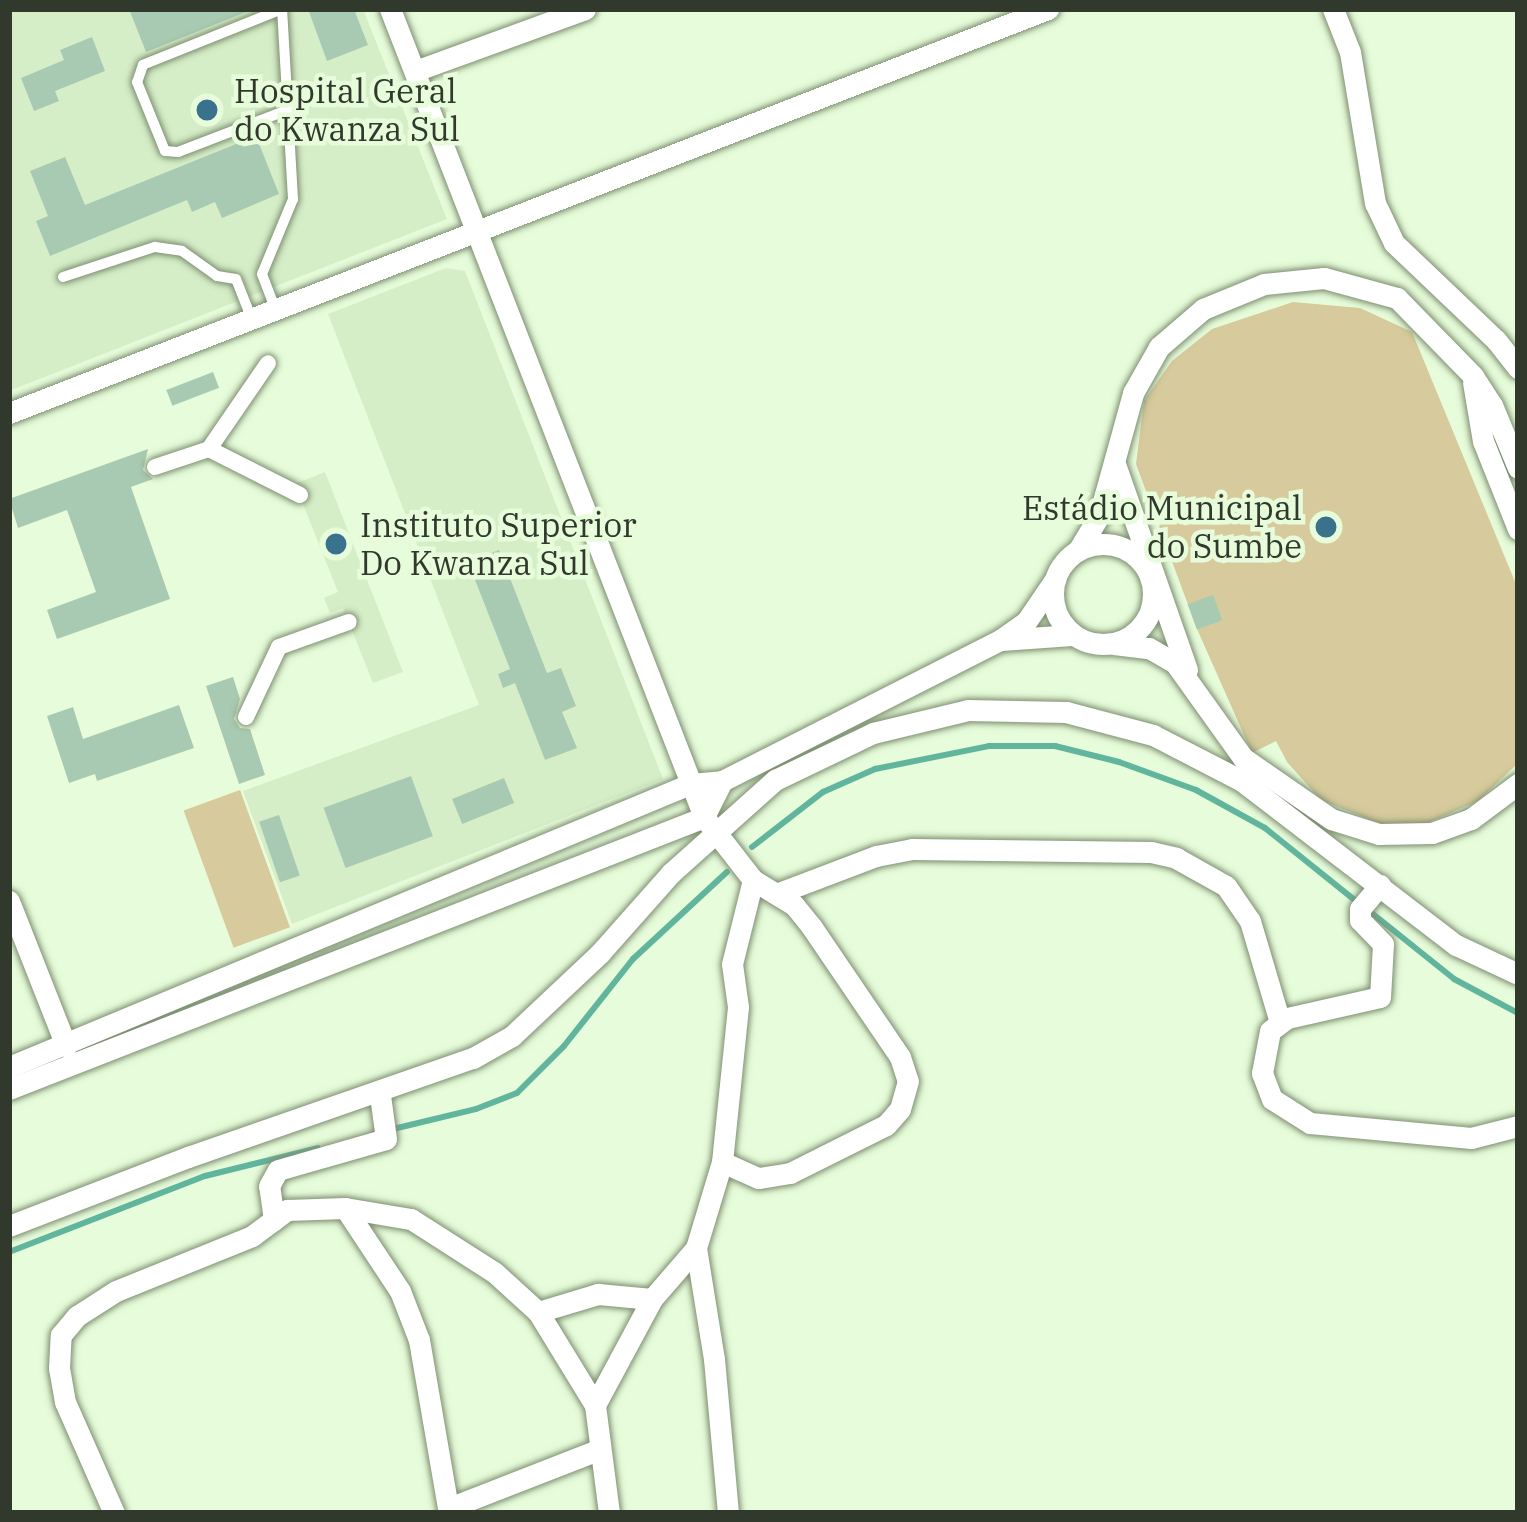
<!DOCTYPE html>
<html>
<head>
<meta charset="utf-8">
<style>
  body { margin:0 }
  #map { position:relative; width:1527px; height:1522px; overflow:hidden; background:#e7fcda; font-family:"IBM Plex Serif",serif }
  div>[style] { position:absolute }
  .built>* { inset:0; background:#d6eec8 }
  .green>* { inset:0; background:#d7ca9c; transform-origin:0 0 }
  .stream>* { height:6px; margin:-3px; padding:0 3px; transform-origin:3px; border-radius:3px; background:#61b59d }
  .building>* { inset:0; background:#a9cab2; transform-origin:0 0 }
  .roads { filter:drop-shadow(0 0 3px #7d8f71) drop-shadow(0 0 3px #7d8f71) }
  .service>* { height:10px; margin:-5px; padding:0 5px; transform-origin:5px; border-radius:5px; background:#fff }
  .pedestrian>* { height:16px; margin:-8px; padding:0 8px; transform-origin:8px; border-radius:8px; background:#fff }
  .minor>* { height:21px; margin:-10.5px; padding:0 10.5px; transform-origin:10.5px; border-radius:10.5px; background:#fff }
  .minor>.ring { margin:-10.5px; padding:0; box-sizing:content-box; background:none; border:21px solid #fff; border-radius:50% }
  .dots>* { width:33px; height:33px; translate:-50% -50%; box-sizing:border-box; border:6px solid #e7fcda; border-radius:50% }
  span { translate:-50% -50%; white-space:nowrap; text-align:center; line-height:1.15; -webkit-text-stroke:9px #e7fcda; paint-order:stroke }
  .poi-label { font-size:33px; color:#31392c }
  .left { translate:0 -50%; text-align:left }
  .right { translate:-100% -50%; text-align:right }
  .frame { position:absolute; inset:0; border:12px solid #31392c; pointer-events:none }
</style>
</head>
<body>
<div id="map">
  <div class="built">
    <i style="clip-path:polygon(9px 9px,363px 9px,447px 219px,9px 391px)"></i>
    <i style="clip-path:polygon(446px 268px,465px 271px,663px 779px,292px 924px,243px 791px,479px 705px,328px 314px)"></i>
    <i style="clip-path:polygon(325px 472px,403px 672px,373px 683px,343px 608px,330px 613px,324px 598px,338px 592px,295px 484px)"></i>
  </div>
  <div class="green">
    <i style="clip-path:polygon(1293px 302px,1360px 308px,1412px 332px,1518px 589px,1518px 763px,1478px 801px,1427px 823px,1383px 825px,1321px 800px,1287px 762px,1276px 741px,1252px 753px,1197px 629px,1136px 464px,1144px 401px,1172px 361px,1212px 329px)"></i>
    <i style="left:240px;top:790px;width:146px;height:60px;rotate:70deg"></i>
  </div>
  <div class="stream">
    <i style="left:752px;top:847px;width:90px;rotate:-37.8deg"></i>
    <i style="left:823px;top:792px;width:57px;rotate:-23.9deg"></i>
    <i style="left:875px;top:769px;width:116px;rotate:-11.4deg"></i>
    <i style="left:989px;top:746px;width:66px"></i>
    <i style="left:1055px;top:746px;width:66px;rotate:14deg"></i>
    <i style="left:1119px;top:762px;width:82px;rotate:20deg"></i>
    <i style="left:1196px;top:790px;width:79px;rotate:28.8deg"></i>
    <i style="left:1265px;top:828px;width:118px;rotate:38.8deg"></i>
    <i style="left:1368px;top:910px;width:110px;rotate:38.7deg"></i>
    <i style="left:1454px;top:979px;width:72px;rotate:28deg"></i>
    <i style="left:389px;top:1130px;width:89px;rotate:-13.6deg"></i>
    <i style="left:476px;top:1109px;width:44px;rotate:-21.3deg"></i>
    <i style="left:517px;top:1093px;width:66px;rotate:-45deg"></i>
    <i style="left:564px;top:1046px;width:111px;rotate:-51.6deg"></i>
    <i style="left:633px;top:959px;width:128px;rotate:-42.8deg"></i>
    <i style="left:9px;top:1252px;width:210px;rotate:-21.2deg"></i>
    <i style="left:205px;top:1176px;width:116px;rotate:-13.9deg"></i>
  </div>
  <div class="building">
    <i style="clip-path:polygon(129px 9px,251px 9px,251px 10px,146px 52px)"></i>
    <i style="clip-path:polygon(308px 9px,354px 9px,368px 45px,327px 61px)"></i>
    <i style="clip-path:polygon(92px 37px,105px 71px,55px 91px,59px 101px,34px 111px,21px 78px,64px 60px,60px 50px)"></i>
    <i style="clip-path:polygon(256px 136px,279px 194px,222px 218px,215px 202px,192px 212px,187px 200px,50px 256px,36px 221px,48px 216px,30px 171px,65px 157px,85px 205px)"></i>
    <i style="left:213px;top:372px;width:17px;height:50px;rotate:69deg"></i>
    <i style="clip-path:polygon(148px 449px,143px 470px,153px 479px,131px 487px,170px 599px,57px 639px,47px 610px,96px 592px,67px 510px,18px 528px,9px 499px)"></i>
    <i style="clip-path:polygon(499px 550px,547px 673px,561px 668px,576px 706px,562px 712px,577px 748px,545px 760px,515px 683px,503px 688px,498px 674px,510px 669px,468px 562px)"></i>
    <i style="left:1213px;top:595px;width:27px;height:27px;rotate:70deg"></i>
    <i style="clip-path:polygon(233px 677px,240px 699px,234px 719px,240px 728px,250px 729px,265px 775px,239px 784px,206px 686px)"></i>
    <i style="clip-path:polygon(179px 705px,194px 748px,97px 781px,95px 774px,69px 783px,47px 716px,73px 707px,83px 739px)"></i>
    <i style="left:411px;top:776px;width:64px;height:93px;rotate:70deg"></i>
    <i style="left:504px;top:778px;width:27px;height:56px;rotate:68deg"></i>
    <i style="left:279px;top:815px;width:64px;height:21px;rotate:71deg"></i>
  </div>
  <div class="roads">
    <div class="service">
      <i style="left:282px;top:9px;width:150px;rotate:158.1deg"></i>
      <i style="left:143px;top:65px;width:18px;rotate:109deg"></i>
      <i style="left:137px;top:82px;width:74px;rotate:67.9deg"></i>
      <i style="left:165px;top:151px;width:13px;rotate:4deg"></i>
      <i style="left:178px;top:152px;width:120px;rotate:-21deg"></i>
      <i style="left:63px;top:277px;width:97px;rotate:-18.1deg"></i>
      <i style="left:155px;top:247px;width:27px;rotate:8deg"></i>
      <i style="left:182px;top:251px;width:43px;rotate:35.5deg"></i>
      <i style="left:217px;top:276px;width:19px;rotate:9deg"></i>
      <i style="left:236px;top:279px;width:41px;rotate:68.5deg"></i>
      <i style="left:275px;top:308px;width:36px;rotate:-111deg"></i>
      <i style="left:262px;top:274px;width:81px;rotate:-67.5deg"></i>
      <i style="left:293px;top:199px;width:190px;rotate:-93.3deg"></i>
    </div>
    <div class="pedestrian">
      <i style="left:209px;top:449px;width:104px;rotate:-55.5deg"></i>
      <i style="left:155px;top:467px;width:57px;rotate:-18.4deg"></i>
      <i style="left:209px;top:449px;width:102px;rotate:26.8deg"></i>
      <i style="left:246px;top:717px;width:77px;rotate:-64.8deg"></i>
      <i style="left:279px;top:647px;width:74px;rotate:-19.7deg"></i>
    </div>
    <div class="minor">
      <i style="left:390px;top:9px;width:867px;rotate:68.76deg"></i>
      <i style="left:704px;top:817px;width:80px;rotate:52.1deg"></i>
      <i style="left:753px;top:880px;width:48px;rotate:31.4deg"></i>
      <i style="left:794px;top:905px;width:27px;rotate:51deg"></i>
      <i style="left:811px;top:926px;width:158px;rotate:55.8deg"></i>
      <i style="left:900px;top:1057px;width:25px;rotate:72deg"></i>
      <i style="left:908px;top:1081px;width:29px;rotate:106deg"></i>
      <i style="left:900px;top:1109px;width:21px;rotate:131deg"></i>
      <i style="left:886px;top:1125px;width:107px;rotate:153.4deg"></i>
      <i style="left:790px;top:1173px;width:32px;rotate:171deg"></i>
      <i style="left:758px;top:1178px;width:39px;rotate:-156deg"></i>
      <i style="left:1333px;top:9px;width:46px;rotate:68.4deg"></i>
      <i style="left:1350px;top:52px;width:153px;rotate:80.6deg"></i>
      <i style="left:1375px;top:203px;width:44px;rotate:64.6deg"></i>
      <i style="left:1394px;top:243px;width:141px;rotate:43.6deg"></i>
      <i style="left:1496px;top:340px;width:36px;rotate:52deg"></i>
      <i style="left:415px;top:71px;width:181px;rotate:-20deg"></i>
      <i style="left:1473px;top:382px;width:60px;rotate:80.4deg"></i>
      <i style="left:1483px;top:441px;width:95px;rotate:68.3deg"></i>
      <i style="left:9px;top:413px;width:1115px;rotate:-21.25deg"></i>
      <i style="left:1115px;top:464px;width:218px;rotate:70.7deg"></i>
      <i class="ring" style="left:1053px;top:544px;width:79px;height:79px"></i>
      <i style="left:1079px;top:549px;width:39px;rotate:-59deg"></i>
      <i style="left:1099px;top:516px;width:128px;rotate:-74.5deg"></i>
      <i style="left:1133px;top:393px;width:53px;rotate:-60.5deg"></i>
      <i style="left:1159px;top:347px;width:58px;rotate:-40.8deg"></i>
      <i style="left:1203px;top:309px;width:66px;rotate:-22.3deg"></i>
      <i style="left:1264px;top:284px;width:60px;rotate:-5.7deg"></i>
      <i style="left:1324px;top:278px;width:76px;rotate:15.3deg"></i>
      <i style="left:1397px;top:298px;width:109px;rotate:45.7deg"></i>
      <i style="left:1473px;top:376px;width:35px;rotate:57deg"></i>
      <i style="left:1492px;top:405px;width:68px;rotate:67.6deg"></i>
      <i style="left:1001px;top:640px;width:71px;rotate:-4deg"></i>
      <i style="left:1114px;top:644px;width:35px;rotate:7deg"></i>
      <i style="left:1149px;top:648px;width:30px;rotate:30deg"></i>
      <i style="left:1175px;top:663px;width:117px;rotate:54.4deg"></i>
      <i style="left:1243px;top:758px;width:107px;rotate:34.7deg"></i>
      <i style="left:1331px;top:819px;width:50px;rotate:17.4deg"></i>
      <i style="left:1379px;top:834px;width:53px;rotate:-1.1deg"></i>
      <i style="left:1432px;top:833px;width:41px;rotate:-19.7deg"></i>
      <i style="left:1471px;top:819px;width:59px;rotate:-36.7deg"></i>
      <i style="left:1380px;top:885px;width:31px;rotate:130deg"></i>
      <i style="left:1360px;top:909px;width:11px;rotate:90deg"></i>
      <i style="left:1360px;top:920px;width:33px;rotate:46deg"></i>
      <i style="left:1383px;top:944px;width:53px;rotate:93.2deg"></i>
      <i style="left:1380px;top:997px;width:95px;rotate:167.3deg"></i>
      <i style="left:1287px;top:1018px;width:21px;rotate:143deg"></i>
      <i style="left:1270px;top:1031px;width:43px;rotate:100.8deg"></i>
      <i style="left:1262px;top:1073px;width:28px;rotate:69deg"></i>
      <i style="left:1272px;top:1099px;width:45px;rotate:32.3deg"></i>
      <i style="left:1310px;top:1123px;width:162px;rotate:5.3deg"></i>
      <i style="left:1471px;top:1138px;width:49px;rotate:-14.3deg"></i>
      <i style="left:776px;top:894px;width:107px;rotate:-20.8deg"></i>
      <i style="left:876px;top:856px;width:37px;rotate:-11deg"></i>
      <i style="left:912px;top:849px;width:239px;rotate:0.7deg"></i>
      <i style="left:1151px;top:852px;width:26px;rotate:13deg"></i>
      <i style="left:1176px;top:858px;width:57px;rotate:29.2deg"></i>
      <i style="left:1226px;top:886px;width:42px;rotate:55.6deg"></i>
      <i style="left:1250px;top:921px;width:105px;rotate:73.5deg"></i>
      <i style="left:9px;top:901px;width:156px;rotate:68.5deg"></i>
      <i style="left:9px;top:1067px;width:737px;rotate:-22.57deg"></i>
      <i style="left:690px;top:784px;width:32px;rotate:-5deg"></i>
      <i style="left:722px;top:781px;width:312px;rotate:-26.9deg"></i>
      <i style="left:1000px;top:640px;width:32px;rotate:-35deg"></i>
      <i style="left:1026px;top:622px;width:50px;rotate:-55.7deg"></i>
      <i style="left:9px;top:1089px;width:746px;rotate:-21.37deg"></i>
      <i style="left:704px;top:817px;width:40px;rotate:-63.4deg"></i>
      <i style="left:345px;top:1208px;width:100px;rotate:56.5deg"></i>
      <i style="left:400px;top:1291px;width:53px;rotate:68.8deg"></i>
      <i style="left:419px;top:1340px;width:176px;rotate:80.2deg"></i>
      <i style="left:274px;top:1220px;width:34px;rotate:-98deg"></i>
      <i style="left:269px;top:1186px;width:18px;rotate:-61deg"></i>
      <i style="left:278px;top:1170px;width:112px;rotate:-16deg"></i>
      <i style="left:386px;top:1139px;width:44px;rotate:-97.8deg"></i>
      <i style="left:9px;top:1226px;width:192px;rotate:-21.1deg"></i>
      <i style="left:188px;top:1157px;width:302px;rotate:-19.2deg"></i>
      <i style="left:473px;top:1058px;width:45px;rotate:-29.4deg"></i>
      <i style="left:512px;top:1036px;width:121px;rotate:-43.3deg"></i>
      <i style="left:600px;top:953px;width:107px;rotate:-48.4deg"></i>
      <i style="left:671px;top:873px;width:140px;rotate:-41.8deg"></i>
      <i style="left:775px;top:780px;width:109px;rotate:-25.6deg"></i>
      <i style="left:873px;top:733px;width:98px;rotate:-13.6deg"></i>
      <i style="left:968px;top:710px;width:98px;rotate:1.2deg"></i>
      <i style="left:1066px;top:712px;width:90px;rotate:14.8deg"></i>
      <i style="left:1153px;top:735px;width:100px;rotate:27.3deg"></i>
      <i style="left:1242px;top:781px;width:270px;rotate:37.5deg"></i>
      <i style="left:1456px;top:945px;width:68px;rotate:25.1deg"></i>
      <i style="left:696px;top:1248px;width:112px;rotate:80.8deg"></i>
      <i style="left:714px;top:1359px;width:155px;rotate:84.8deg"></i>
      <i style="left:538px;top:1312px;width:63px;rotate:-16.7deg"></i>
      <i style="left:598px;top:1294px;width:54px;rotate:5.3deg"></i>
      <i style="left:595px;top:1405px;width:109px;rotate:82.6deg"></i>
      <i style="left:449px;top:1508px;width:160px;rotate:-21.3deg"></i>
      <i style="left:114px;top:1513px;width:121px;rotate:-113.8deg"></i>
      <i style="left:65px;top:1402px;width:35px;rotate:-100deg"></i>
      <i style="left:59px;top:1368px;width:33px;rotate:-87deg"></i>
      <i style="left:61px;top:1335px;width:25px;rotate:-50deg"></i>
      <i style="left:77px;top:1316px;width:46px;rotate:-32.7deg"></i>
      <i style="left:116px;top:1291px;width:147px;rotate:-22deg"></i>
      <i style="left:252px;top:1236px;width:44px;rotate:-36.6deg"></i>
      <i style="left:287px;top:1210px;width:58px;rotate:-2deg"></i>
      <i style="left:345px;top:1208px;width:67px;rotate:9.5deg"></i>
      <i style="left:411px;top:1219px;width:98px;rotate:32.6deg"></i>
      <i style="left:494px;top:1272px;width:59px;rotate:42.3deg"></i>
      <i style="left:538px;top:1312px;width:109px;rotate:58.5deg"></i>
      <i style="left:595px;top:1405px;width:120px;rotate:-61.7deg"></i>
      <i style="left:652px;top:1299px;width:67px;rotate:-49.2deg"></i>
      <i style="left:696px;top:1248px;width:90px;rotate:-73.2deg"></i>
      <i style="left:722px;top:1162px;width:156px;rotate:-84.1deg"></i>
      <i style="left:738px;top:1007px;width:43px;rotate:-97.9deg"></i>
      <i style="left:732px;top:964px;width:87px;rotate:-76deg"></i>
    </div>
  </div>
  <div class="dots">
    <i style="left:207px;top:110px;background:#3a718c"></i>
    <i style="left:1326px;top:527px;background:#3a718c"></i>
    <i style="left:336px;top:544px;background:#3a718c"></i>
  </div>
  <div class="poi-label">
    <span class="left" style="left:234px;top:110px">Hospital Geral<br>do Kwanza Sul</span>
    <span class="right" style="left:1302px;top:527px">Estádio Municipal<br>do Sumbe</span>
    <span class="left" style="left:360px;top:544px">Instituto Superior<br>Do Kwanza Sul</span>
  </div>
  <div class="frame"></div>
</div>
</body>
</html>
